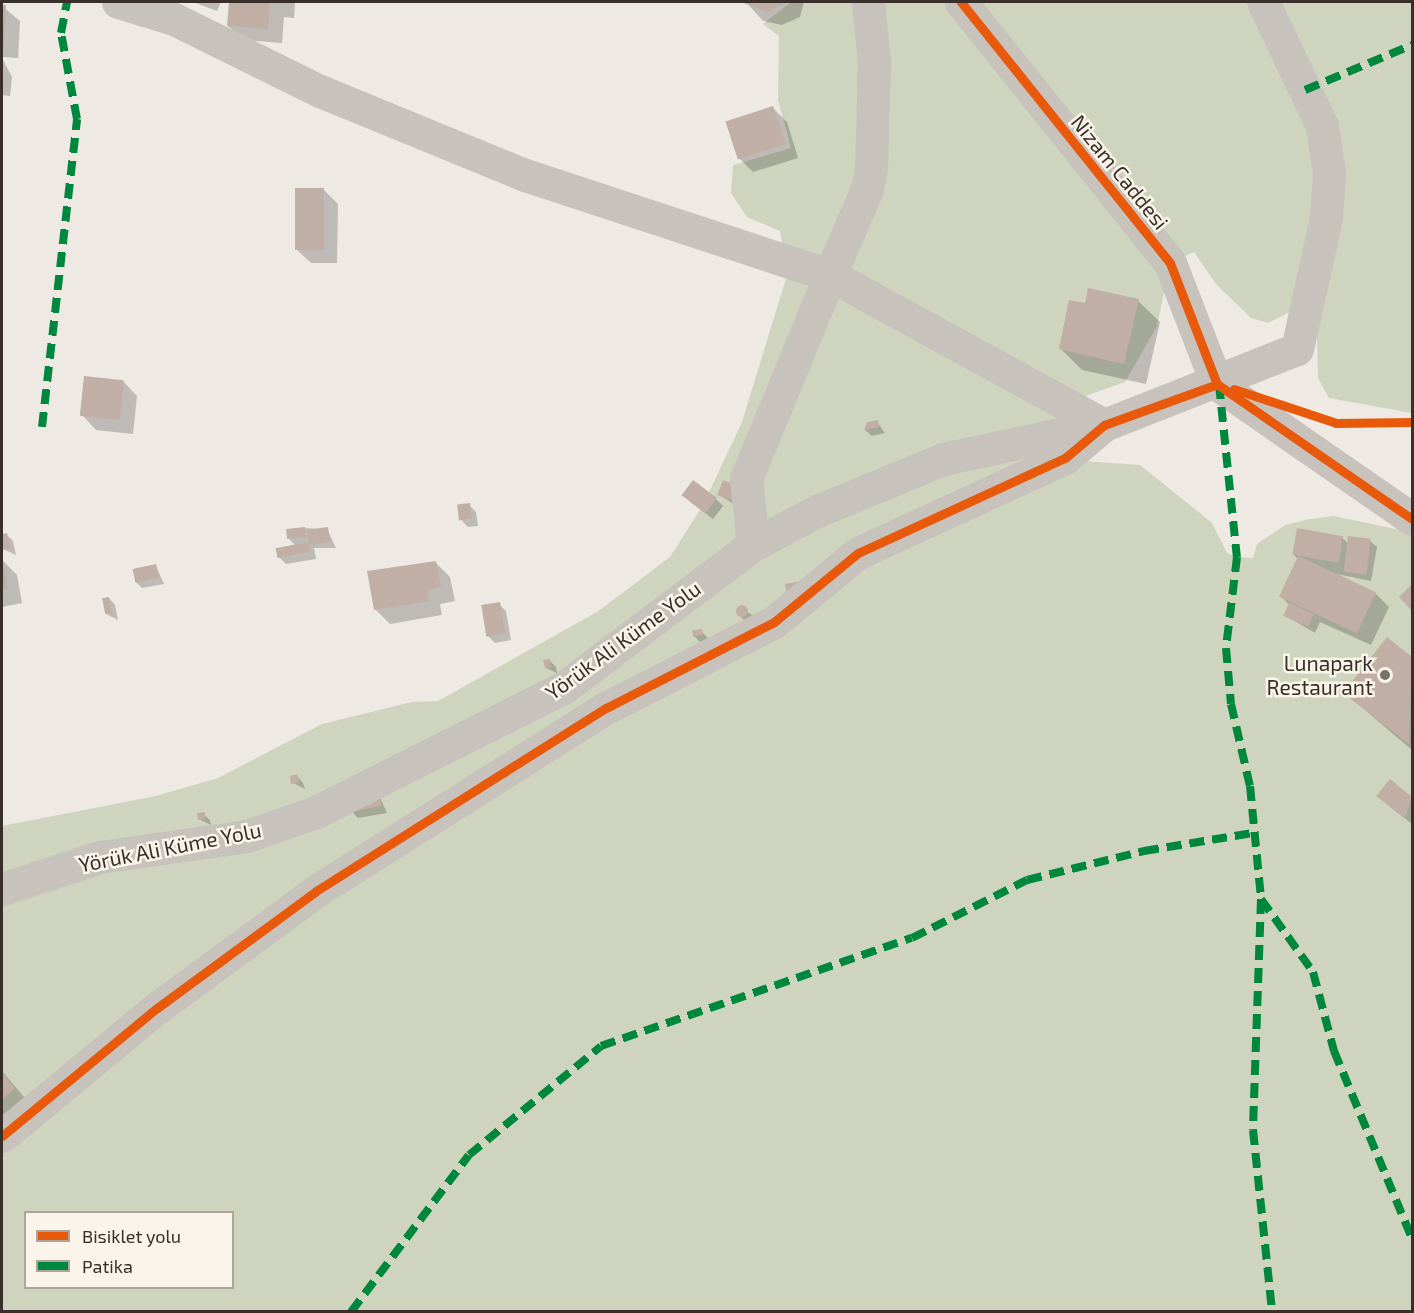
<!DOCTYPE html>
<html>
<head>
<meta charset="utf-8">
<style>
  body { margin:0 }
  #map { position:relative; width:1414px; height:1313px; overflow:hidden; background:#eee9e3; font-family:"Exo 2",sans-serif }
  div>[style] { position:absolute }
  .green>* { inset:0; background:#ced4bd }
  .shadow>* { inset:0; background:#0003 }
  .building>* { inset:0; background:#c1afa5; transform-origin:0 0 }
  .round { border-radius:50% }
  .minor>* { height:33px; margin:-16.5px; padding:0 16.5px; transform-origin:16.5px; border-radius:16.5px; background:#c7c2bc }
  .quiet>* { height:8px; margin-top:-4px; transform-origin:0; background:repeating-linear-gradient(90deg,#00873e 0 15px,transparent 0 23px) }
  .cycleway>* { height:9px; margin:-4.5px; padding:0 4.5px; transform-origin:4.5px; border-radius:4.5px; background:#e8590c }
  .dots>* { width:16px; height:16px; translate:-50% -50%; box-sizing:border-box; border:3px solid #faf4eb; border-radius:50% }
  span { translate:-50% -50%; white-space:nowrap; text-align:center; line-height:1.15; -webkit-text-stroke:5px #faf4eb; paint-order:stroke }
  .street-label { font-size:21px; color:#382f2a }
  .poi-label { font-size:21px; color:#382f2a }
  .right { translate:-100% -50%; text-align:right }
  .frame { position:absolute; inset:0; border:3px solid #382f2a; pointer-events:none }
  .legend { position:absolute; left:24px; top:1211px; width:210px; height:78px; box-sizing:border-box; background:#faf4eb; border:2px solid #aca59e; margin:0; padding:8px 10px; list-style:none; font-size:18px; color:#382f2a }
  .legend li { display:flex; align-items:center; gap:12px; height:30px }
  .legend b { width:30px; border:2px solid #aca59e }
</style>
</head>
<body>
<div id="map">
  <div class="green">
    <i style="clip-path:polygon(evenodd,791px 2px,1412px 2px,1412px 413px,1329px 398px,1318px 378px,1316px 299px,1268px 323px,1251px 318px,1216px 284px,1194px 252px,1170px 263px,1157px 326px,1125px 382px,1071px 401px,1083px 461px,1140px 465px,1212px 523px,1227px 553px,1237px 557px,1253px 558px,1257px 544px,1285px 525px,1310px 519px,1334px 516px,1405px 531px,1412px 526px,1412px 1311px,2px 1312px,2px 826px,156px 796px,218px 778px,322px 724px,412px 702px,438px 701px,597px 612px,670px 557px,703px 505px,742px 422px,788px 272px,780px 231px,747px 217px,731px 193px,733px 165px,791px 148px,778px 100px,779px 36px,763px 24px,791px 2px,26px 1212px,232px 1212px,232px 1288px,26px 1288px,26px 1212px)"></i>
  </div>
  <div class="shadow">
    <i style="clip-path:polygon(193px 2px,221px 2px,217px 11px)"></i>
    <i style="clip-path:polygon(230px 2px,295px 2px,294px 18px,284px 17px,282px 43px,243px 40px,228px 26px)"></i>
    <i style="clip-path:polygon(746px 2px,804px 2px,800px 17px,782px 25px,763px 21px)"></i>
    <i style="clip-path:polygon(2px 6px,20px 21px,18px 58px,2px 57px)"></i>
    <i style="clip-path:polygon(2px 58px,12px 77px,10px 96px,2px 95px)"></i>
    <i style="clip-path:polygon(772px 107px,787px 122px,798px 158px,753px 172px,739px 158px)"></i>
    <i style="clip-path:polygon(324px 190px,338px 204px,337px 263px,311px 263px,296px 249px)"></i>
    <i style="clip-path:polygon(1138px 301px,1160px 322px,1146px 384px,1082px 370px,1060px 348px)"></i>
    <i style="clip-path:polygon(123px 381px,137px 396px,133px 434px,96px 430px,82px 415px)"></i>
    <i style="clip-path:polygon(877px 422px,885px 433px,872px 436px,865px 430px)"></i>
    <i style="clip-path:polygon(724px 482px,739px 507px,719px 495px)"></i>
    <i style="clip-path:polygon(716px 499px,723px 506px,713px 519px,690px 502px)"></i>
    <i style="clip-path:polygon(469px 505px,476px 512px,478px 526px,468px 527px,462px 521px)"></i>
    <i style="clip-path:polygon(304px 528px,327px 529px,336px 548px,314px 548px,316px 559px,286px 564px,279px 557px,296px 546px,289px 539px)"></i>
    <i style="clip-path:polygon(6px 534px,13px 541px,16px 555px,3px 549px,2px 535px)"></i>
    <i style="clip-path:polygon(1342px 538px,1348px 543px,1370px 541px,1377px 547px,1371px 581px,1337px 574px,1375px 593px,1389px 607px,1371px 645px,1320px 622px,1315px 633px,1286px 616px,1290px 606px,1281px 596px,1298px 559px,1293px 554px)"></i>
    <i style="clip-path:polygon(2px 560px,17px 575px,22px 603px,2px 607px)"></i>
    <i style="clip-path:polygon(436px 563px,450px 577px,455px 601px,440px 604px,442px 615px,390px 624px,376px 610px,369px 572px)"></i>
    <i style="clip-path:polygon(156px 566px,164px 584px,142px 588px,135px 581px)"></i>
    <i style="clip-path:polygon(109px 598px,115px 605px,118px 620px,106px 614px)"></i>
    <i style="clip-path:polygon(499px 604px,506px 611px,511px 640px,495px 643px,488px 636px)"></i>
    <i style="clip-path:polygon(738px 607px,754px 616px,748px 624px,741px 617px)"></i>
    <i style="clip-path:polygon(701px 631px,708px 638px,701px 643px,694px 636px)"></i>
    <i style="clip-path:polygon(1387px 639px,1412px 658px,1412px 750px,1345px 693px)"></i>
    <i style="clip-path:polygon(549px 660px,556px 667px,557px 673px,546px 668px)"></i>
    <i style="clip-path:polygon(297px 776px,303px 783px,305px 789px,293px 783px)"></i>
    <i style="clip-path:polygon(1390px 781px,1412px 799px,1412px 824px,1385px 803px)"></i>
    <i style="clip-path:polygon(379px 795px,387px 813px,358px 818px,352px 812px)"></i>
    <i style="clip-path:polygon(203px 814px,210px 820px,211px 825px,199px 819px)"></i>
    <i style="clip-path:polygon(2px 1071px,29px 1103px,2px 1126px)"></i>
  </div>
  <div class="building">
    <i style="clip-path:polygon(229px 2px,280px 2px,270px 3px,268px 29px,227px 26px)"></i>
    <i style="clip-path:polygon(741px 2px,788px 2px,767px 12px)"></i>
    <i style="clip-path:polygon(2px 5px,6px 5px,4px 45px,2px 45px)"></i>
    <i style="left:773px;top:106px;width:40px;height:50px;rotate:72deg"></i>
    <i style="left:295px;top:188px;width:29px;height:62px"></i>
    <i style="clip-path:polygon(1088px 288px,1139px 299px,1124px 364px,1059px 349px,1069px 300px,1085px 303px)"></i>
    <i style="left:84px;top:376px;width:40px;height:40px;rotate:6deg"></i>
    <i style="clip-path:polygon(878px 420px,879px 427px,864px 430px,867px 422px)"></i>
    <i style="left:693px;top:480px;width:30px;height:19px;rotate:37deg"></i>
    <i style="left:723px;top:480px;width:17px;height:16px;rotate:21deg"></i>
    <i style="left:470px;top:503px;width:16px;height:13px;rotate:83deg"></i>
    <i style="left:305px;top:527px;width:10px;height:19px;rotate:84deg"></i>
    <i style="left:328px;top:527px;width:15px;height:21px;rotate:82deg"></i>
    <i style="left:1297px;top:528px;width:47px;height:27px;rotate:10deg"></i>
    <i style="clip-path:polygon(7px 533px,10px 548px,2px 550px,2px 534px)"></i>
    <i style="left:1348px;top:536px;width:23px;height:36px;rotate:7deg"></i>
    <i style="left:308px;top:542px;width:10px;height:33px;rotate:79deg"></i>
    <i style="clip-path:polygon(2px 556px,8px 589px,2px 590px)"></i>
    <i style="left:1298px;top:556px;width:86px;height:45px;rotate:25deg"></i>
    <i style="clip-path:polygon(436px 561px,441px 587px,427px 590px,429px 601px,374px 610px,367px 571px)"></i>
    <i style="left:156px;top:564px;width:14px;height:24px;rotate:78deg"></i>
    <i style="clip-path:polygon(802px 581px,787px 593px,785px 584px)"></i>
    <i style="clip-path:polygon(1412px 584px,1412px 611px,1399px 597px)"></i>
    <i style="left:109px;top:597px;width:16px;height:7px;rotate:79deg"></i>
    <i style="left:500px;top:602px;width:32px;height:19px;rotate:81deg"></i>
    <i style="left:1289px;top:603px;width:27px;height:14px;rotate:24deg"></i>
    <i class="round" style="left:736px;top:605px;width:12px;height:12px"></i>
    <i style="left:702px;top:629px;width:6px;height:10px;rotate:81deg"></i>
    <i style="clip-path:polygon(1387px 637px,1412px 657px,1409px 744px,1343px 693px)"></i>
    <i style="clip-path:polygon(550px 659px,551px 667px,545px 668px,543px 660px)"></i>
    <i style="clip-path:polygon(297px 774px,299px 783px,291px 784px,290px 776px)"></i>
    <i style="clip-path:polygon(1390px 779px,1412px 797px,1405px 818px,1376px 796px)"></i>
    <i style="clip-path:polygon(379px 794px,381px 806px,350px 812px)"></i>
    <i style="clip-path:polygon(205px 812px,205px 819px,198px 820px,197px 813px)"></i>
    <i style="clip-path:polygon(2px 1072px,15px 1088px,2px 1100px)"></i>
  </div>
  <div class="minor">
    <i style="left:118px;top:2px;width:59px;rotate:16.9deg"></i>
    <i style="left:174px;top:19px;width:163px;rotate:26.3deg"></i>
    <i style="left:320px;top:91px;width:222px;rotate:22.3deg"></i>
    <i style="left:525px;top:175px;width:321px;rotate:18.2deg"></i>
    <i style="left:830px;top:275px;width:221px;rotate:112.4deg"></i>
    <i style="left:746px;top:479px;width:66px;rotate:83.9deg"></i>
    <i style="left:868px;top:2px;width:60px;rotate:84.3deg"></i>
    <i style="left:874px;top:62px;width:106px;rotate:91.6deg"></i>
    <i style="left:871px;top:168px;width:21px;rotate:101deg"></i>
    <i style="left:867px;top:189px;width:94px;rotate:113.3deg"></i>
    <i style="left:830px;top:275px;width:312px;rotate:28.7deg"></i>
    <i style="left:961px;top:2px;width:334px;rotate:51.3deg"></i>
    <i style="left:1170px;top:263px;width:130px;rotate:68.8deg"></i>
    <i style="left:1217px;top:384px;width:237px;rotate:34.7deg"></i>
    <i style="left:2px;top:889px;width:103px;rotate:-18.1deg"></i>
    <i style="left:100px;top:857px;width:148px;rotate:-8.1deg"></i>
    <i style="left:247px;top:836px;width:73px;rotate:-19.2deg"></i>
    <i style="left:316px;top:812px;width:276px;rotate:-26.7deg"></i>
    <i style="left:563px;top:688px;width:238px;rotate:-37deg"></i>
    <i style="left:753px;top:545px;width:72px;rotate:-28deg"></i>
    <i style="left:817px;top:511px;width:136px;rotate:-22.4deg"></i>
    <i style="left:943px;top:459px;width:162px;rotate:-12.1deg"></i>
    <i style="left:2px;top:1136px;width:201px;rotate:-39.6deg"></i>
    <i style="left:157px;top:1008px;width:197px;rotate:-36.3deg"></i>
    <i style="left:316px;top:891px;width:343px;rotate:-32.3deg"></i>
    <i style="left:606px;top:708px;width:189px;rotate:-27.1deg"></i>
    <i style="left:774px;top:622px;width:109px;rotate:-39.4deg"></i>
    <i style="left:858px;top:553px;width:228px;rotate:-24.7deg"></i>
    <i style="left:1065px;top:458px;width:51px;rotate:-40.2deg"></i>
    <i style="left:1104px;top:425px;width:207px;rotate:-21.5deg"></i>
    <i style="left:1297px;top:349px;width:134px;rotate:-77.5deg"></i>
    <i style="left:1326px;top:218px;width:45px;rotate:-86.2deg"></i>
    <i style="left:1329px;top:173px;width:48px;rotate:-98.5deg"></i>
    <i style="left:1322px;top:126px;width:137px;rotate:-115.4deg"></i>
  </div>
  <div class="quiet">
    <i style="left:1305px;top:90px;width:116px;rotate:-22.8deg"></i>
    <i style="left:1219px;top:384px;width:174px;rotate:84.1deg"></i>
    <i style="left:1237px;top:557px;width:92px;rotate:96.9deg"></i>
    <i style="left:1226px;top:648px;width:56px;rotate:84.9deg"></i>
    <i style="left:1231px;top:704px;width:84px;rotate:77deg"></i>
    <i style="left:1250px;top:786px;width:114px;rotate:84.4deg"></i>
    <i style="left:1261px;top:899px;width:231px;rotate:92deg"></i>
    <i style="left:1253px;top:1130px;width:183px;rotate:84deg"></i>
    <i style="left:42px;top:427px;width:310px;rotate:-83.5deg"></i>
    <i style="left:77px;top:119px;width:87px;rotate:-100.5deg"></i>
    <i style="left:61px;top:33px;width:32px;rotate:-79deg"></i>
    <i style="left:1261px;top:899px;width:90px;rotate:54.5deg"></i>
    <i style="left:1313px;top:972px;width:82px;rotate:75.1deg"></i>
    <i style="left:1334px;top:1051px;width:203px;rotate:67.4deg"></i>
    <i style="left:351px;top:1312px;width:196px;rotate:-53.1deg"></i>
    <i style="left:469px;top:1155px;width:171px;rotate:-39.5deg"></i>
    <i style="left:601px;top:1046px;width:329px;rotate:-19.2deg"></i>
    <i style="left:912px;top:938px;width:129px;rotate:-26.8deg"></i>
    <i style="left:1027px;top:880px;width:121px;rotate:-13.9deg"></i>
    <i style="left:1144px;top:851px;width:110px;rotate:-9.4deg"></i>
  </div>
  <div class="cycleway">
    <i style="left:961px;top:2px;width:334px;rotate:51.3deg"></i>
    <i style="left:1170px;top:263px;width:130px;rotate:68.8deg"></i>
    <i style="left:1217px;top:384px;width:237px;rotate:34.7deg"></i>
    <i style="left:1234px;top:389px;width:108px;rotate:18.4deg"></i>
    <i style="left:1336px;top:423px;width:76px;rotate:-0.8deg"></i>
    <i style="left:2px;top:1136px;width:201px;rotate:-39.6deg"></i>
    <i style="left:157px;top:1008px;width:197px;rotate:-36.3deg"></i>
    <i style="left:316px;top:891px;width:343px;rotate:-32.3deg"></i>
    <i style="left:606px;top:708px;width:189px;rotate:-27.1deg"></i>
    <i style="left:774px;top:622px;width:109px;rotate:-39.4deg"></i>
    <i style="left:858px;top:553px;width:228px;rotate:-24.7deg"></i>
    <i style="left:1065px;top:458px;width:51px;rotate:-40.2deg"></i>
    <i style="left:1104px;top:425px;width:120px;rotate:-19.9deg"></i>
  </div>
  <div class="dots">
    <i style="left:1385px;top:675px;background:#78706b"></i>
  </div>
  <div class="street-label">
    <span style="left:1120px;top:172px;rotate:51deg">Nizam Caddesi</span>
    <span style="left:623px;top:640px;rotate:-36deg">Yörük Ali Küme Yolu</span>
    <span style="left:170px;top:847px;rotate:-11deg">Yörük Ali Küme Yolu</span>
  </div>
  <div class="poi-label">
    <span class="right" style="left:1373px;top:675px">Lunapark<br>Restaurant</span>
  </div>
  <div class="frame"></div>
  <ul class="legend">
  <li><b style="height:8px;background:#e8590c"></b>Bisiklet yolu</li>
  <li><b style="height:8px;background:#00873e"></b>Patika</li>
  </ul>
</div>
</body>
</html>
